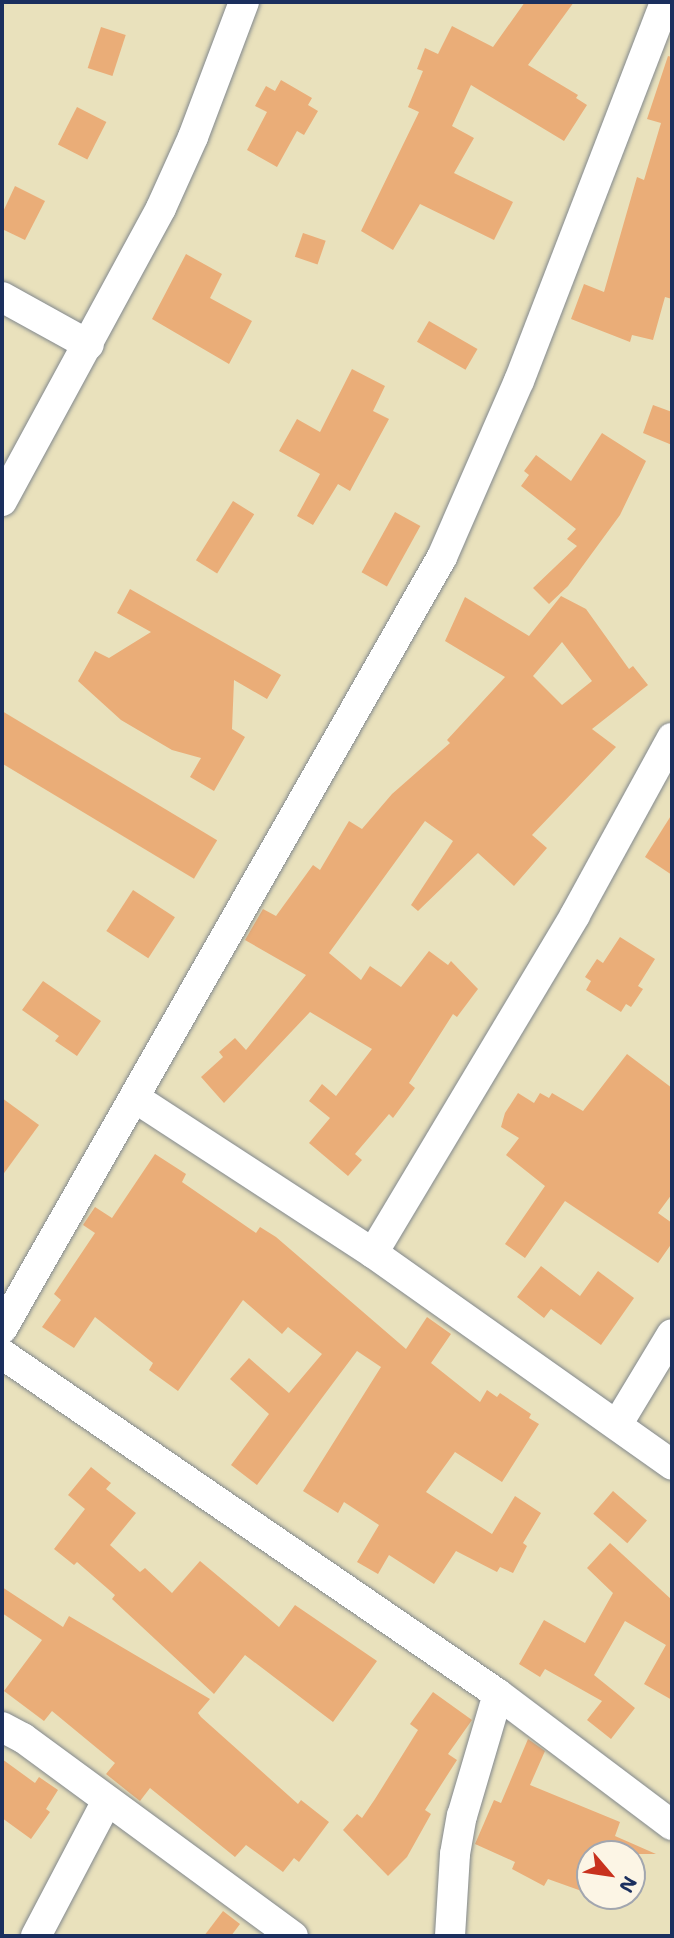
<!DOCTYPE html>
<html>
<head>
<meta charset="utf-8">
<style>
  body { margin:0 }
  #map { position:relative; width:674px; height:1938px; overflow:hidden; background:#e9e1bc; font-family:"Shantell Sans",sans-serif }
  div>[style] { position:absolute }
  .building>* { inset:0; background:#eaad78; transform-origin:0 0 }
  .roads { filter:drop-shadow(0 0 2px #82888d) drop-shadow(0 0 2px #82888d) }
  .minor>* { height:30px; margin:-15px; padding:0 15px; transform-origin:15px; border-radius:15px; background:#fff }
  span { translate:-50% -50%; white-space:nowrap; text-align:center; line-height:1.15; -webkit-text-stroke:5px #fcf5e5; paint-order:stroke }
  .frame { position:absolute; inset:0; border:4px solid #1b2f5e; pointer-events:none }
  .north { position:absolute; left:576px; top:1840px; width:70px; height:70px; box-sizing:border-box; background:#fcf5e5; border:2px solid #a2a6af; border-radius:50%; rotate:119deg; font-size:19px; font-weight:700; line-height:28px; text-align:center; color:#1b2f5e }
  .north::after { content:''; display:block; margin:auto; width:24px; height:32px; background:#c8321e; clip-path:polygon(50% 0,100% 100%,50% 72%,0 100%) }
</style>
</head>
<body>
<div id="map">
  <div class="building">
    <i style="clip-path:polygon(525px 2px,574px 2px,528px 65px,578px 95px,576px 98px,587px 105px,564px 141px,471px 85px,452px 126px,474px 138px,454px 173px,513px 202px,494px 240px,420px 204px,393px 250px,361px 231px,419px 112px,408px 107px,423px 71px,417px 69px,425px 48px,438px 54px,452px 26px,493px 47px)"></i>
    <i style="left:101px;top:27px;width:26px;height:43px;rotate:18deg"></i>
    <i style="clip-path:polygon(668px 56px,672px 57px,672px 299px,665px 297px,653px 340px,632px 335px,630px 342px,571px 319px,584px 284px,604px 292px,637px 177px,644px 180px,661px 123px,647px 119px)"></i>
    <i style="clip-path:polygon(281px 80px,312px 98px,308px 105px,318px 111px,304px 135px,297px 131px,277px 167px,247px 150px,267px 112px,255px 106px,266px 86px,275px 91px)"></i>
    <i style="left:77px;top:107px;width:33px;height:42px;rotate:27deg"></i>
    <i style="clip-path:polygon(15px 186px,45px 201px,25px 240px,2px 229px,2px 214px)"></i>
    <i style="left:303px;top:233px;width:24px;height:25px;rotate:19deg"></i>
    <i style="clip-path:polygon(186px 254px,222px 274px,210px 298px,252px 321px,229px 364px,152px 319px)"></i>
    <i style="left:429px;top:321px;width:56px;height:24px;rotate:30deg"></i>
    <i style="clip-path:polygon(352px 369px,385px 386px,373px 411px,389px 419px,350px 491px,338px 484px,313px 525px,297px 516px,320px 474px,279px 451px,297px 419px,320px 432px)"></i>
    <i style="clip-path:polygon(653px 405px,672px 412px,672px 445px,643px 433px)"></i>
    <i style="clip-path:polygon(602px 433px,646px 461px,620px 515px,568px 586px,549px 604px,533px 588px,577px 546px,567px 539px,576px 529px,521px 486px,529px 475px,524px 471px,536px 455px,571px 481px)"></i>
    <i style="left:233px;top:501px;width:25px;height:70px;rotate:32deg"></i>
    <i style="left:395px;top:512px;width:29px;height:69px;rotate:29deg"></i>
    <i style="clip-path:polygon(130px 589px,281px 675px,267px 699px,234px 680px,232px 729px,245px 737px,214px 791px,190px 777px,201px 758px,172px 750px,121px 720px,78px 681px,95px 651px,109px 658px,151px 632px,117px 613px)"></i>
    <i style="clip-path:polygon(evenodd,561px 596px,586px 609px,629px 669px,633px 666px,648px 685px,592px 729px,616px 747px,532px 835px,547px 848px,514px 886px,478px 853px,418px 911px,411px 905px,453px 841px,425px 821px,329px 953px,361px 980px,370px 966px,401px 987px,429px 951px,448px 965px,451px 961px,478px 989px,457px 1017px,453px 1014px,409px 1083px,415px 1088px,393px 1118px,389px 1114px,355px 1154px,362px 1160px,348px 1176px,309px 1143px,330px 1118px,309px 1101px,322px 1084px,336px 1096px,372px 1049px,310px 1012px,224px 1103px,201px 1077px,223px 1057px,219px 1052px,235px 1038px,246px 1050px,306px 975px,245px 940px,263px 909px,276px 916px,313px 865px,320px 870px,349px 821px,362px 829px,392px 794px,450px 743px,447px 740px,505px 677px,445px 641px,465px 597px,529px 636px,561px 596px,562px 642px,592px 681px,562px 705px,533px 676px,562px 642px)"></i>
    <i style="left:2px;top:711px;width:251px;height:45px;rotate:31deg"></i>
    <i style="clip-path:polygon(672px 814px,672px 875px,645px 857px)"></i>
    <i style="left:133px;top:890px;width:50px;height:49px;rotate:33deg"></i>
    <i style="clip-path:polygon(620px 937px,655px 959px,638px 986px,643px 989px,631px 1007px,626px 1004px,621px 1012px,586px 990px,591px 981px,585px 977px,597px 959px,603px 963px)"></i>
    <i style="clip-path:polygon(43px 981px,101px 1021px,77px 1056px,55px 1041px,59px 1036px,22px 1010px)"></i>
    <i style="clip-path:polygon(627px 1054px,672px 1088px,672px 1194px,658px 1213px,672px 1223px,672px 1243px,658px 1263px,565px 1201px,525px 1258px,505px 1244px,545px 1186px,506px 1155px,519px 1138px,501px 1127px,505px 1113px,518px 1093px,534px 1103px,540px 1093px,549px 1098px,552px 1093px,583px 1111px)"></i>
    <i style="clip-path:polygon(2px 1098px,39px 1125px,2px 1176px)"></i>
    <i style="clip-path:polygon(155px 1154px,186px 1174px,182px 1182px,256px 1233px,260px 1227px,276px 1237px,406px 1349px,427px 1317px,451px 1334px,431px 1363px,480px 1402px,487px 1390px,497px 1397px,500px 1393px,531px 1414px,529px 1418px,539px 1424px,502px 1482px,455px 1452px,426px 1492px,492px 1534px,515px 1496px,541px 1513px,523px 1543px,527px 1546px,513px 1573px,500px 1567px,497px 1572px,456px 1551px,434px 1584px,389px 1555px,378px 1574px,357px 1562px,379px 1525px,344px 1502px,338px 1513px,303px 1491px,381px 1367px,357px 1351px,257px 1485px,231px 1465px,269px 1414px,230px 1379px,249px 1358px,289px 1393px,322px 1354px,288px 1327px,282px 1334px,243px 1300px,178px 1391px,149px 1370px,153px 1363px,95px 1317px,74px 1348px,42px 1327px,61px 1300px,54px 1294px,95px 1233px,83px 1225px,95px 1207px,112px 1218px)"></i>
    <i style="clip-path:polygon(541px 1266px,580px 1296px,598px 1271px,634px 1298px,601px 1345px,551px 1309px,544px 1318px,517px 1297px)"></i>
    <i style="clip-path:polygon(91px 1467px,111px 1483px,106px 1489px,136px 1513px,110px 1545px,140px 1572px,145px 1568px,172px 1593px,200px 1561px,279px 1627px,295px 1605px,377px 1661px,333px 1722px,245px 1655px,214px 1694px,112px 1599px,115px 1595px,77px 1562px,74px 1565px,54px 1549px,85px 1509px,68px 1495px)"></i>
    <i style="left:613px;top:1491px;width:45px;height:30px;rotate:41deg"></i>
    <i style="clip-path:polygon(610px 1543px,672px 1600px,672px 1700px,644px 1684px,666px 1645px,625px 1621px,594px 1675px,635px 1708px,611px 1739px,587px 1720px,602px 1701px,545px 1669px,540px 1677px,519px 1664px,544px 1620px,585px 1643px,613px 1593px,587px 1568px)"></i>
    <i style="clip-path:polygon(2px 1587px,63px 1627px,69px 1616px,210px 1699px,198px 1713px,201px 1717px,298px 1804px,301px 1800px,329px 1822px,299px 1862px,294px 1858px,283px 1872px,246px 1845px,235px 1857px,150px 1788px,140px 1801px,131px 1794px,106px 1774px,115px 1763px,52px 1711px,44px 1721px,4px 1691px,42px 1640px,2px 1613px)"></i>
    <i style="clip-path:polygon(433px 1692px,472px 1720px,448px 1754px,457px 1760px,425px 1810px,431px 1814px,407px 1857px,388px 1876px,343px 1830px,357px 1814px,362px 1818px,375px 1799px,418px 1730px,410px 1724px)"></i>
    <i style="clip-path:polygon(528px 1739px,545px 1751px,530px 1785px,620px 1822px,615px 1836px,656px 1854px,590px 1854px,590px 1894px,548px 1879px,544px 1886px,512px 1869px,515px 1862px,475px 1844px,494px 1800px,501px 1803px)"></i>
    <i style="clip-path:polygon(2px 1759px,35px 1783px,39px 1777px,58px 1790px,46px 1809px,50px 1812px,31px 1839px,2px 1818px)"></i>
    <i style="clip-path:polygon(223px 1911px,240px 1924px,231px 1936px,204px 1936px)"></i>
  </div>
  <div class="roads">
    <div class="minor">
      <i style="left:2px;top:297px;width:99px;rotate:28.9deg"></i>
      <i style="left:2px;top:501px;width:333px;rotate:-61.5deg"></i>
      <i style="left:161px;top:208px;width:78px;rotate:-65.7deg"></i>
      <i style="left:193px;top:137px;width:144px;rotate:-69.3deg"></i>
      <i style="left:135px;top:1098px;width:284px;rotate:33.1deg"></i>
      <i style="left:373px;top:1253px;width:367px;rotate:35.3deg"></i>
      <i style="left:373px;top:1253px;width:394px;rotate:-59.1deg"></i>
      <i style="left:575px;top:915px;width:202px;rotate:-61.3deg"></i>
      <i style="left:2px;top:1329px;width:889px;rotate:-60.32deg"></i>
      <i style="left:442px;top:557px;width:192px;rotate:-66.4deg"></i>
      <i style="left:519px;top:381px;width:406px;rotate:-68.9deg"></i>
      <i style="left:2px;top:1354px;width:601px;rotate:34.43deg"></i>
      <i style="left:498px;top:1694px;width:218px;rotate:37deg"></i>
      <i style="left:617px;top:1425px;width:106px;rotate:-58.9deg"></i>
      <i style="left:2px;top:1727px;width:24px;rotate:28deg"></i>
      <i style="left:23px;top:1738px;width:335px;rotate:36.3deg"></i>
      <i style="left:36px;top:1936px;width:153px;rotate:-62.3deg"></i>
      <i style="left:450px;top:1936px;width:82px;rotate:-86.5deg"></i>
      <i style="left:455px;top:1854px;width:39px;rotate:-80deg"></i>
      <i style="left:462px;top:1816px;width:127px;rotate:-73.6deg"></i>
    </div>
  </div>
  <div class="frame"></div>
  <div class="north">N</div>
</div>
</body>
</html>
